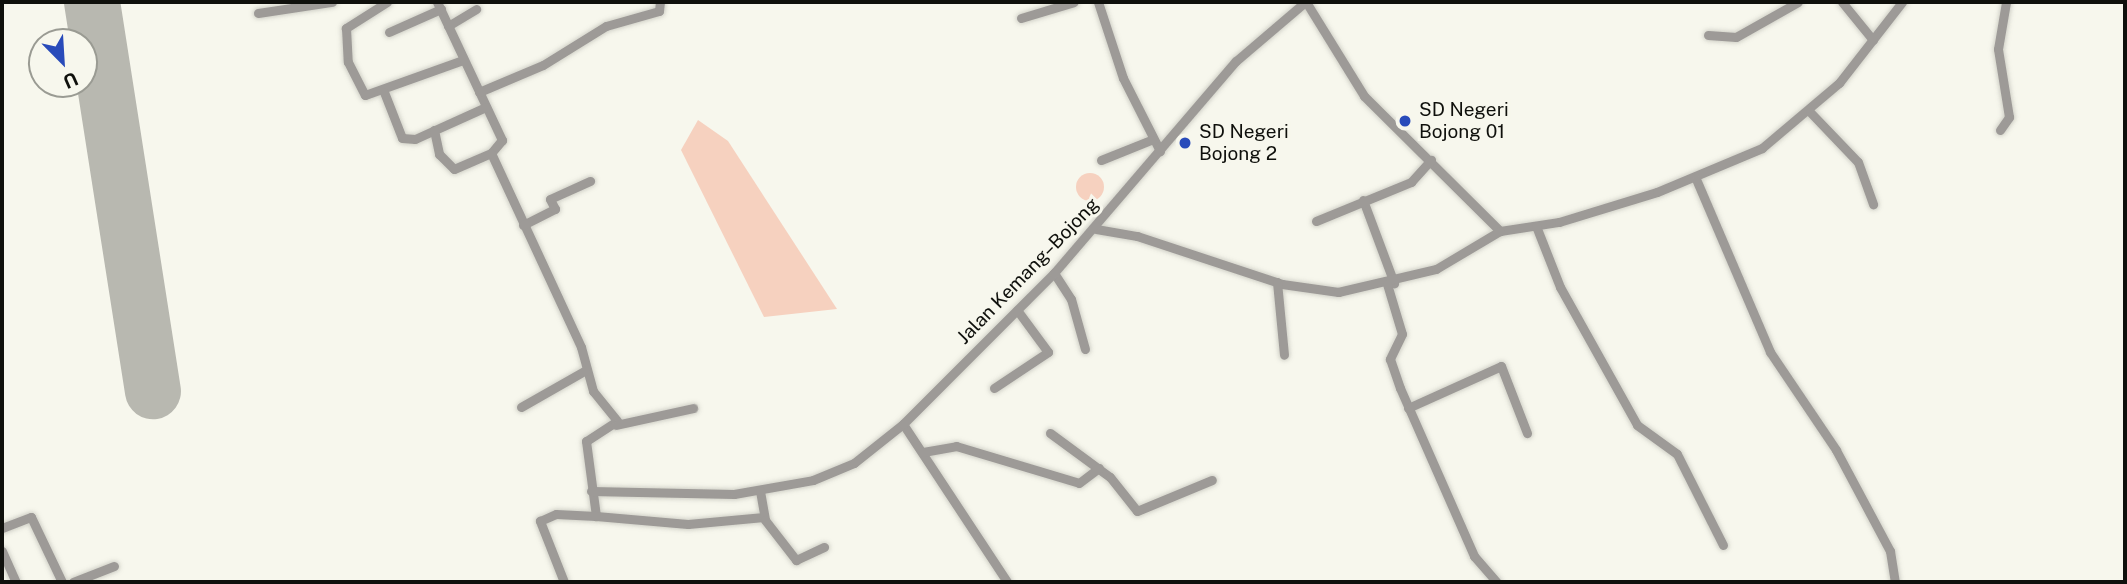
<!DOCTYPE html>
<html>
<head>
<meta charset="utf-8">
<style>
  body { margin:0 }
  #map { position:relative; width:2127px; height:584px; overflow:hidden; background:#f7f7ed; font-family:"Public Sans",sans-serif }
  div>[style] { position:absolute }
  .green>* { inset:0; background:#f6d1bf }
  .round { border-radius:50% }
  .runway>* { height:56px; margin:-28px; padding:0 28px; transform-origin:28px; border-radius:28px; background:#b8b8b0 }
  .roads { filter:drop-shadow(0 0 2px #d2d2c9) drop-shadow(0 0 2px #d2d2c9) }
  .street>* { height:9px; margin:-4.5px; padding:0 4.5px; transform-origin:4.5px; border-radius:4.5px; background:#9d9a97 }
  .dots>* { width:19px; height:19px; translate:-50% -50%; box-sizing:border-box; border:4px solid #f7f7ed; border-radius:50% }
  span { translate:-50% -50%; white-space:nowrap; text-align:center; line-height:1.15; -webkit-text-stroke:6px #f7f7ed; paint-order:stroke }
  .poi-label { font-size:19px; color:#0f100c }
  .left { translate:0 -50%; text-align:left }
  .street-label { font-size:19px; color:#0f100c }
  .frame { position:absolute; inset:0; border:4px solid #0f100c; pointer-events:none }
  .north { position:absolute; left:28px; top:28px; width:70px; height:70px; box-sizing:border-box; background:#f7f7ed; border:2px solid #9a9b93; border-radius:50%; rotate:156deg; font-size:19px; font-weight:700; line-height:28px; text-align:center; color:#0f100c }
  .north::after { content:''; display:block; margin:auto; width:24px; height:32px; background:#294bba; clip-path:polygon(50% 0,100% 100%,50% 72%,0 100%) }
</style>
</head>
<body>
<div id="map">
  <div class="green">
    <i style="clip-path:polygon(698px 120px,728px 141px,837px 309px,764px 317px,681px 150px)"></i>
    <i class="round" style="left:1076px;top:173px;width:28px;height:28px"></i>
  </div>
  <div class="runway">
    <i style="left:92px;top:2px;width:394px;rotate:81.1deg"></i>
  </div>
  <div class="roads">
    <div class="street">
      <i style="left:387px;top:2px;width:49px;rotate:147.6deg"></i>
      <i style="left:346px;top:28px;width:34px;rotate:87deg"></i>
      <i style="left:348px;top:62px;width:37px;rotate:63deg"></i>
      <i style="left:365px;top:95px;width:104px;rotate:-19.7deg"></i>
      <i style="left:437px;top:2px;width:153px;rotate:64.8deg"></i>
      <i style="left:502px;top:140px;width:17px;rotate:130deg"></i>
      <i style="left:491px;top:153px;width:214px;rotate:65.1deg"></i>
      <i style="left:581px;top:347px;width:46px;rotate:74.7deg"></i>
      <i style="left:593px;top:391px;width:38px;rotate:51deg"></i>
      <i style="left:617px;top:421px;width:37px;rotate:147deg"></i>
      <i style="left:586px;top:441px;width:76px;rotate:82.4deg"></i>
      <i style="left:596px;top:516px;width:92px;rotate:5deg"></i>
      <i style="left:688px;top:524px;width:76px;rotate:-5.3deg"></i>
      <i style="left:1098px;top:2px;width:80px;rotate:71.8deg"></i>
      <i style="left:1123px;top:78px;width:82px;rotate:63.1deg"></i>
      <i style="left:1306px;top:2px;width:110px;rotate:58.3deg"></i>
      <i style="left:1364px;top:96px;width:192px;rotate:44.8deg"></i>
      <i style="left:1500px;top:231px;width:60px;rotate:-8.7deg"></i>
      <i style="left:1559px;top:222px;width:102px;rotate:-17deg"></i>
      <i style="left:1657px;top:192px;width:114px;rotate:-22.7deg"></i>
      <i style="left:1762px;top:148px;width:101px;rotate:-40.2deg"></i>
      <i style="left:1839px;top:83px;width:103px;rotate:-52.1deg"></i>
      <i style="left:1842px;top:2px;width:49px;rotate:50.8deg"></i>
      <i style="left:258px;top:13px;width:75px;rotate:-8.5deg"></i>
      <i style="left:1021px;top:18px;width:55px;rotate:-16.8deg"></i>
      <i style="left:448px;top:26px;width:33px;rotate:-31deg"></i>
      <i style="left:389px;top:32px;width:57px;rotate:-23.9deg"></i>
      <i style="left:1708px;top:35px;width:28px;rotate:4deg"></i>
      <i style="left:1736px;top:37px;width:71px;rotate:-29.4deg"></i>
      <i style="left:384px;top:92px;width:49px;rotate:68.6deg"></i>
      <i style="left:402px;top:138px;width:13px;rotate:4deg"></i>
      <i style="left:415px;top:139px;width:78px;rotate:-24.3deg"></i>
      <i style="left:479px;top:92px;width:69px;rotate:-22.9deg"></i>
      <i style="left:543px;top:65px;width:74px;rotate:-31.8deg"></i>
      <i style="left:606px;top:26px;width:55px;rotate:-15.8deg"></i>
      <i style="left:659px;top:11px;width:9px;rotate:-84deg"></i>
      <i style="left:1810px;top:112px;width:69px;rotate:46.2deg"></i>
      <i style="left:1858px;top:162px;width:45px;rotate:70.3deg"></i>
      <i style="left:434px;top:130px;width:25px;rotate:78deg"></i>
      <i style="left:439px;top:154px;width:21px;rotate:45deg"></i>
      <i style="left:454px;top:169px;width:40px;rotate:-23.4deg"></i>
      <i style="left:2000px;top:130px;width:16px;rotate:-55deg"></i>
      <i style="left:2009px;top:117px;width:69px;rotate:-99.2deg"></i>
      <i style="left:1998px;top:49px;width:48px;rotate:-80.3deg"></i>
      <i style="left:1101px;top:160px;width:54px;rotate:-21.8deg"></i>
      <i style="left:1696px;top:179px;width:188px;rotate:66.8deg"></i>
      <i style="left:1770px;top:352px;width:118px;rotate:56deg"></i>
      <i style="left:1836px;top:450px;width:115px;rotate:61.9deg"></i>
      <i style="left:1890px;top:551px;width:31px;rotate:81deg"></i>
      <i style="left:1363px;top:200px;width:89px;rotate:69.5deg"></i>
      <i style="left:1316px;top:221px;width:103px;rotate:-22.3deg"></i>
      <i style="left:1411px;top:182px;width:30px;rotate:-48deg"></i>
      <i style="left:523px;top:225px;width:36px;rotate:-27deg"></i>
      <i style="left:555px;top:209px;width:11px;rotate:-117deg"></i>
      <i style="left:550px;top:199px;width:44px;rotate:-24.2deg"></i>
      <i style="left:1536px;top:226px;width:66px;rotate:68.5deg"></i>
      <i style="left:1560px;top:287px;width:158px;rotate:60.8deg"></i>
      <i style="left:1637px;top:425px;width:49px;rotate:35.9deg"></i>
      <i style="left:1677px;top:454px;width:102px;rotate:63.2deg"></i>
      <i style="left:1096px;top:229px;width:42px;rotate:9.7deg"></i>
      <i style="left:1137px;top:236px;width:153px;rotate:18.3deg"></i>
      <i style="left:1282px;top:284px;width:57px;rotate:8.1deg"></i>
      <i style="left:1338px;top:292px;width:101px;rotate:-13.2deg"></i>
      <i style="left:1436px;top:269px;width:74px;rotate:-30.7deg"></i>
      <i style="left:1054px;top:273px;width:31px;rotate:57deg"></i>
      <i style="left:1071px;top:299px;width:52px;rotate:74.4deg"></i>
      <i style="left:1277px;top:282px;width:73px;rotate:84.5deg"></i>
      <i style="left:1387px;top:284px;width:52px;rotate:73.3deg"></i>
      <i style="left:1402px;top:334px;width:28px;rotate:116deg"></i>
      <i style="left:1390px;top:359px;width:31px;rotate:71deg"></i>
      <i style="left:1400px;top:388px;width:184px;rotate:66.2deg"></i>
      <i style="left:1474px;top:556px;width:35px;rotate:49deg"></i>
      <i style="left:994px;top:388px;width:65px;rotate:-33.7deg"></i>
      <i style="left:1048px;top:352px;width:52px;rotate:-126.4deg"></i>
      <i style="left:521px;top:407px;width:73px;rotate:-29.7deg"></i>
      <i style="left:1408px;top:408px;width:102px;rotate:-24.3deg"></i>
      <i style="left:1501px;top:366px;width:72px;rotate:68.8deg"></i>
      <i style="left:903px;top:424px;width:189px;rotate:56.6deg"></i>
      <i style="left:616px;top:425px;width:79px;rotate:-12.4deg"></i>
      <i style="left:1050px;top:433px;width:74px;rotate:36.3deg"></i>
      <i style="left:1110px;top:477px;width:43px;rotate:51.5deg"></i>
      <i style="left:1137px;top:511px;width:81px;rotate:-22.5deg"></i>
      <i style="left:923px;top:452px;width:34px;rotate:-10deg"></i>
      <i style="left:956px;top:446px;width:128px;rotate:16.7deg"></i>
      <i style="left:1079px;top:483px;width:25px;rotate:-37deg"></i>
      <i style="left:591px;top:491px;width:143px;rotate:1.2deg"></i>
      <i style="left:734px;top:494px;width:80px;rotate:-10deg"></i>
      <i style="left:813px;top:480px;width:44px;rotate:-22.5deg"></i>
      <i style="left:854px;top:463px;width:63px;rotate:-38.5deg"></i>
      <i style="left:903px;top:424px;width:214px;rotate:-45deg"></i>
      <i style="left:1054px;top:273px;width:279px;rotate:-49.4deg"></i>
      <i style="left:1236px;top:61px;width:91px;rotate:-40.5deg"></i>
      <i style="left:760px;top:491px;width:29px;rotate:80deg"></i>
      <i style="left:765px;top:520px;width:51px;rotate:52.2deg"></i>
      <i style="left:796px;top:560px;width:31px;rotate:-25deg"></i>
      <i style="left:2px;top:528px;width:31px;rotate:-21deg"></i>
      <i style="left:31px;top:517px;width:72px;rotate:64.5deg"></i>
      <i style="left:2px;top:551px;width:34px;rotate:66deg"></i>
      <i style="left:73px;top:582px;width:44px;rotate:-21.3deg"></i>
      <i style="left:564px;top:582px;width:66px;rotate:-111.5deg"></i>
      <i style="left:540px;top:521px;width:17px;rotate:-24deg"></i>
      <i style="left:556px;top:514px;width:40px;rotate:2.9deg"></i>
    </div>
  </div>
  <div class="dots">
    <i style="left:1405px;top:121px;background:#294bba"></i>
    <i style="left:1185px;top:143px;background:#294bba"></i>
  </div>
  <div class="poi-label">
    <span class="left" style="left:1419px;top:121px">SD Negeri<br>Bojong 01</span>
    <span class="left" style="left:1199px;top:143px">SD Negeri<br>Bojong 2</span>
  </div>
  <div class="street-label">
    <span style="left:1028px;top:271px;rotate:-46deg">Jalan Kemang–Bojong</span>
  </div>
  <div class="frame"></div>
  <div class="north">U</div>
</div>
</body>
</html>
